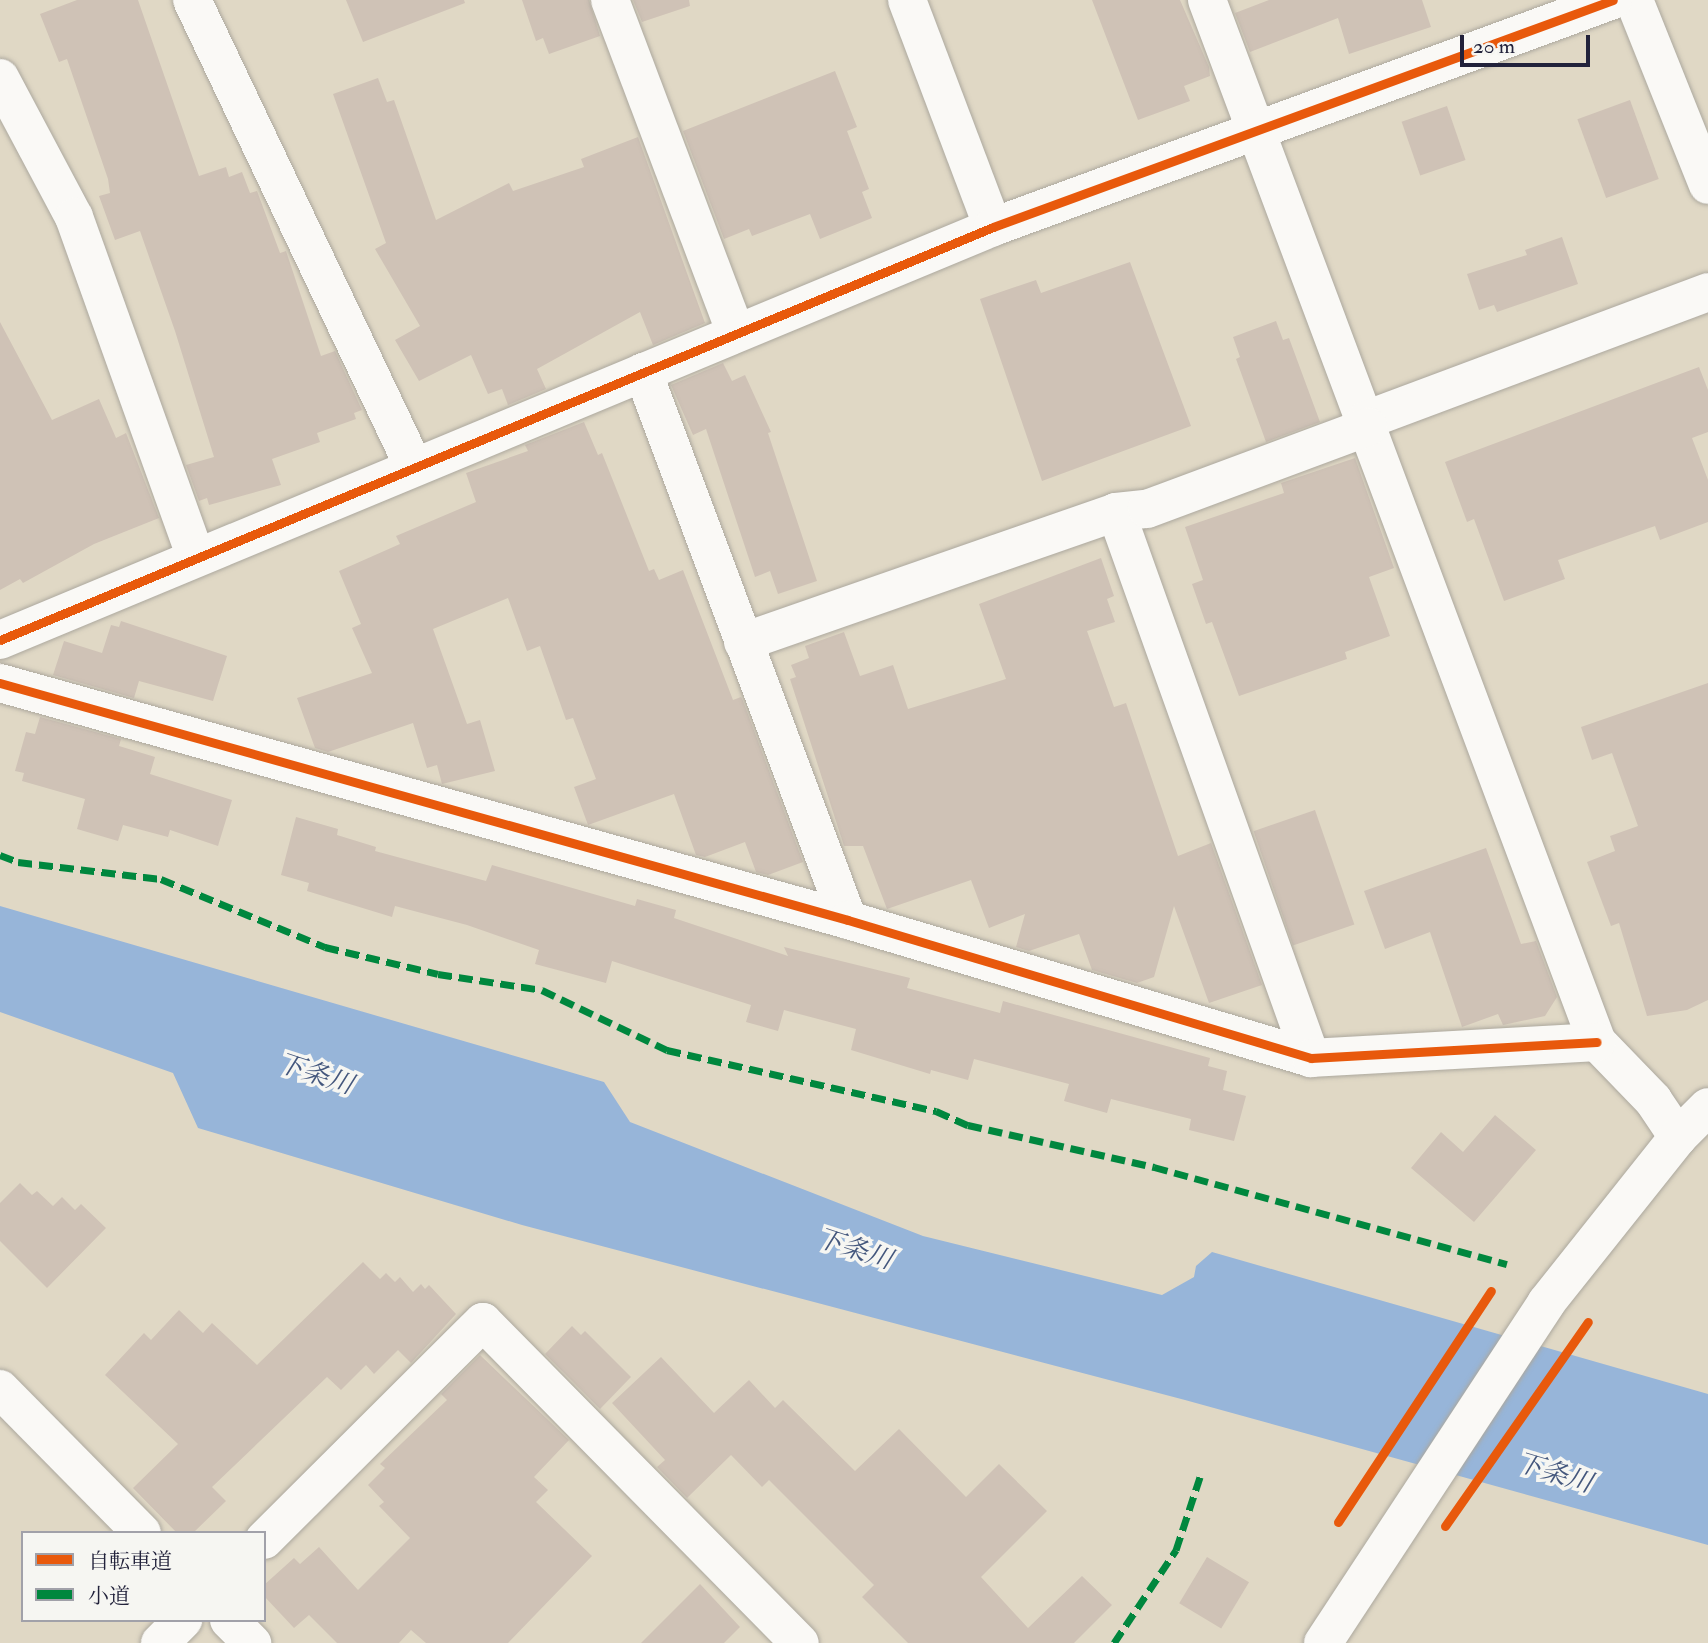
<!DOCTYPE html>
<html>
<head>
<meta charset="utf-8">
<style>
  body { margin:0 }
  #map { position:relative; width:1708px; height:1643px; overflow:hidden; background:#e0d8c5; font-family:"IM FELL Double Pica","Noto Serif JP",serif }
  div>[style] { position:absolute }
  .water>* { inset:0; background:#97b5d9 }
  .building>* { inset:0; background:#cfc2b6; transform-origin:0 0 }
  .roads { filter:drop-shadow(0 0 2px #aca89e) drop-shadow(0 0 2px #aca89e) }
  .minor>* { height:38px; margin:-19px; padding:0 19px; transform-origin:19px; border-radius:19px; background:#faf9f6 }
  .quiet>* { height:7px; margin-top:-3.5px; transform-origin:0; background:repeating-linear-gradient(90deg,#00873e 0 14px,transparent 0 21px) }
  .cycleway>* { height:9px; margin:-4.5px; padding:0 4.5px; transform-origin:4.5px; border-radius:4.5px; background:#e8590c }
  span { translate:-50% -50%; white-space:nowrap; text-align:center; line-height:1.15; -webkit-text-stroke:7px #f6f6f2; paint-order:stroke }
  .water-label { font-size:26px; color:#44577d; font-style:italic }
  .legend { position:absolute; left:21px; top:1531px; width:245px; height:91px; box-sizing:border-box; background:#f6f6f2; border:2px solid #a1a1a9; margin:0; padding:9px 12px; list-style:none; font-size:21px; color:#22223b }
  .legend li { display:flex; align-items:center; gap:14px; height:35px }
  .legend b { width:35px; border:2px solid #a1a1a9 }
  .scale { position:absolute; left:1460px; top:35px; width:130px; height:32px; box-sizing:border-box; border:4px solid #22223b; border-top:0; padding-left:9px; font-size:21px; line-height:24px; white-space:nowrap; color:#22223b; -webkit-text-stroke:5px #f6f6f2; paint-order:stroke }
</style>
</head>
<body>
<div id="map">
  <div class="water">
    <i style="clip-path:polygon(0 906px,604px 1082px,630px 1122px,923px 1236px,1162px 1295px,1194px 1277px,1196px 1266px,1212px 1252px,1708px 1394px,1708px 1545px,1185px 1400px,522px 1225px,198px 1128px,173px 1073px,0 1012px)"></i>
  </div>
  <div class="building">
    <i style="clip-path:polygon(77px 0,138px 0,199px 176px,226px 167px,229px 177px,242px 172px,250px 193px,257px 191px,280px 253px,286px 251px,321px 356px,335px 351px,362px 410px,354px 413px,356px 419px,317px 433px,320px 442px,272px 459px,281px 485px,209px 505px,207px 498px,199px 501px,186px 465px,214px 457px,175px 331px,140px 231px,115px 240px,99px 196px,110px 193px,108px 179px,67px 59px,59px 62px,40px 14px)"></i>
    <i style="clip-path:polygon(346px 0,464px 0,465px 3px,363px 42px)"></i>
    <i style="clip-path:polygon(522px 0,589px 0,600px 36px,549px 54px,543px 38px,536px 41px)"></i>
    <i style="clip-path:polygon(633px 0,689px 0,690px 6px,642px 22px)"></i>
    <i style="clip-path:polygon(1092px 0,1180px 0,1209px 67px,1210px 76px,1184px 86px,1190px 101px,1138px 120px)"></i>
    <i style="clip-path:polygon(1269px 0,1422px 0,1431px 27px,1349px 54px,1338px 18px,1250px 52px,1235px 13px)"></i>
    <i style="clip-path:polygon(835px 71px,857px 127px,847px 131px,869px 189px,862px 192px,872px 218px,820px 239px,810px 214px,752px 236px,749px 229px,724px 239px,683px 131px)"></i>
    <i style="clip-path:polygon(378px 78px,387px 102px,394px 100px,436px 220px,509px 183px,513px 191px,584px 167px,581px 159px,638px 137px,705px 323px,653px 345px,640px 312px,537px 369px,546px 389px,508px 405px,502px 389px,488px 394px,471px 355px,419px 381px,395px 340px,420px 326px,375px 249px,386px 243px,333px 94px)"></i>
    <i style="left:1630px;top:100px;width:84px;height:56px;rotate:70deg"></i>
    <i style="left:1447px;top:106px;width:57px;height:48px;rotate:71deg"></i>
    <i style="clip-path:polygon(1562px 237px,1578px 284px,1497px 312px,1494px 305px,1479px 310px,1467px 274px,1527px 255px,1525px 250px)"></i>
    <i style="clip-path:polygon(1130px 262px,1191px 426px,1042px 481px,980px 299px,1036px 280px,1041px 293px)"></i>
    <i style="clip-path:polygon(1276px 321px,1283px 340px,1289px 338px,1320px 422px,1266px 442px,1236px 359px,1240px 357px,1233px 337px)"></i>
    <i style="clip-path:polygon(0 322px,52px 420px,99px 399px,116px 438px,126px 433px,159px 518px,94px 544px,23px 583px,20px 579px,0 590px)"></i>
    <i style="clip-path:polygon(723px 363px,732px 381px,745px 375px,771px 432px,768px 433px,817px 581px,778px 594px,770px 571px,755px 577px,706px 429px,693px 435px,671px 385px)"></i>
    <i style="clip-path:polygon(1699px 367px,1708px 390px,1708px 432px,1692px 438px,1708px 480px,1708px 522px,1660px 540px,1655px 526px,1558px 560px,1565px 579px,1504px 601px,1474px 519px,1467px 522px,1445px 462px)"></i>
    <i style="clip-path:polygon(584px 422px,598px 455px,602px 453px,649px 571px,654px 569px,659px 580px,683px 570px,733px 700px,741px 697px,743px 701px,803px 862px,768px 875px,756px 872px,745px 842px,705px 857px,696px 855px,674px 794px,588px 825px,574px 787px,596px 779px,573px 718px,566px 720px,540px 646px,527px 651px,508px 598px,433px 629px,467px 724px,480px 720px,495px 771px,442px 784px,437px 765px,427px 768px,413px 723px,328px 752px,315px 748px,297px 698px,372px 673px,352px 628px,361px 624px,339px 571px,400px 544px,396px 536px,476px 502px,466px 473px,528px 451px,525px 445px)"></i>
    <i style="clip-path:polygon(1355px 458px,1394px 568px,1369px 577px,1390px 636px,1345px 652px,1347px 659px,1239px 696px,1212px 622px,1206px 624px,1192px 584px,1203px 580px,1185px 527px,1284px 493px,1281px 483px)"></i>
    <i style="clip-path:polygon(1101px 558px,1114px 596px,1107px 599px,1115px 622px,1087px 631px,1114px 707px,1126px 703px,1178px 856px,1211px 843px,1262px 985px,1209px 1003px,1174px 906px,1154px 977px,1137px 983px,1092px 970px,1079px 934px,1029px 951px,1016px 947px,1025px 914px,989px 928px,971px 880px,887px 909px,863px 846px,844px 846px,790px 679px,796px 677px,791px 665px,809px 658px,805px 646px,844px 632px,860px 676px,893px 665px,908px 709px,1006px 679px,979px 604px)"></i>
    <i style="clip-path:polygon(121px 621px,227px 656px,213px 701px,139px 681px,134px 698px,53px 675px,64px 641px,102px 653px,111px 625px,119px 627px)"></i>
    <i style="clip-path:polygon(1708px 683px,1708px 1000px,1687px 1010px,1647px 1016px,1619px 923px,1611px 926px,1587px 862px,1615px 851px,1610px 836px,1638px 826px,1612px 753px,1592px 760px,1581px 727px)"></i>
    <i style="clip-path:polygon(40px 717px,121px 739px,119px 746px,155px 757px,150px 774px,232px 800px,218px 846px,170px 830px,168px 837px,123px 825px,118px 841px,77px 829px,85px 799px,22px 781px,24px 773px,15px 771px,26px 732px,35px 734px)"></i>
    <i style="left:1315px;top:810px;width:121px;height:65px;rotate:71deg"></i>
    <i style="clip-path:polygon(296px 817px,338px 829px,337px 835px,376px 847px,375px 851px,486px 881px,492px 865px,635px 906px,637px 899px,676px 910px,674px 918px,788px 956px,784px 947px,910px 978px,907px 988px,1000px 1013px,1003px 1001px,1210px 1058px,1208px 1066px,1227px 1071px,1223px 1090px,1246px 1096px,1234px 1141px,1189px 1130px,1191px 1119px,1111px 1099px,1107px 1113px,1064px 1101px,1069px 1084px,974px 1059px,968px 1080px,931px 1070px,930px 1074px,851px 1050px,856px 1029px,784px 1010px,778px 1031px,746px 1022px,751px 1005px,612px 961px,606px 983px,535px 964px,539px 950px,467px 925px,395px 906px,392px 917px,307px 891px,309px 883px,281px 875px)"></i>
    <i style="clip-path:polygon(1486px 848px,1521px 944px,1536px 941px,1557px 997px,1545px 1016px,1503px 1025px,1498px 1014px,1462px 1027px,1430px 932px,1385px 949px,1364px 891px)"></i>
    <i style="clip-path:polygon(1495px 1115px,1536px 1150px,1474px 1222px,1411px 1168px,1441px 1132px,1463px 1152px)"></i>
    <i style="clip-path:polygon(20px 1183px,32px 1195px,37px 1191px,53px 1206px,62px 1197px,75px 1210px,81px 1204px,106px 1228px,47px 1288px,0 1241px,0 1203px)"></i>
    <i style="clip-path:polygon(363px 1262px,380px 1279px,386px 1273px,395px 1282px,400px 1277px,413px 1292px,421px 1284px,425px 1289px,429px 1285px,456px 1314px,411px 1363px,398px 1350px,374px 1374px,366px 1365px,341px 1390px,327px 1377px,212px 1487px,226px 1501px,193px 1533px,177px 1533px,133px 1488px,178px 1444px,105px 1375px,144px 1333px,151px 1340px,179px 1310px,203px 1333px,212px 1323px,257px 1365px)"></i>
    <i style="clip-path:polygon(572px 1326px,581px 1335px,585px 1331px,631px 1377px,600px 1409px,545px 1354px)"></i>
    <i style="clip-path:polygon(480px 1355px,569px 1440px,534px 1477px,548px 1490px,536px 1502px,592px 1556px,508px 1643px,426px 1643px,411px 1630px,399px 1643px,337px 1643px,309px 1615px,294px 1628px,264px 1596px,264px 1585px,294px 1558px,300px 1564px,319px 1547px,358px 1590px,410px 1538px,379px 1506px,384px 1502px,368px 1485px,385px 1468px,380px 1464px,447px 1400px,441px 1394px)"></i>
    <i style="clip-path:polygon(661px 1357px,714px 1413px,749px 1380px,775px 1408px,783px 1400px,855px 1471px,899px 1429px,966px 1497px,999px 1464px,1047px 1511px,981px 1577px,1028px 1628px,1082px 1576px,1112px 1605px,1074px 1643px,908px 1643px,862px 1597px,874px 1585px,769px 1480px,762px 1487px,731px 1455px,687px 1498px,657px 1467px,665px 1460px,612px 1403px)"></i>
    <i style="left:1207px;top:1557px;width:49px;height:54px;rotate:31deg"></i>
    <i style="clip-path:polygon(700px 1584px,740px 1627px,724px 1643px,641px 1643px)"></i>
  </div>
  <div class="roads">
    <div class="minor">
      <i style="left:192px;top:0;width:515px;rotate:64.58deg"></i>
      <i style="left:610px;top:0;width:354px;rotate:69.3deg"></i>
      <i style="left:907px;top:0;width:243px;rotate:69.3deg"></i>
      <i style="left:1207px;top:0;width:1113px;rotate:69.48deg"></i>
      <i style="left:1597px;top:1042px;width:81px;rotate:46deg"></i>
      <i style="left:1653px;top:1100px;width:45px;rotate:56deg"></i>
      <i style="left:1634px;top:0;width:199px;rotate:68.2deg"></i>
      <i style="left:0;top:78px;width:157px;rotate:62deg"></i>
      <i style="left:74px;top:217px;width:361px;rotate:70.3deg"></i>
      <i style="left:643px;top:372px;width:585px;rotate:69.49deg"></i>
      <i style="left:1366px;top:420px;width:365px;rotate:-20.5deg"></i>
      <i style="left:1116px;top:512px;width:580px;rotate:70.35deg"></i>
      <i style="left:0;top:640px;width:1075px;rotate:-22.58deg"></i>
      <i style="left:993px;top:227px;width:660px;rotate:-20.11deg"></i>
      <i style="left:743px;top:642px;width:395px;rotate:-19.2deg"></i>
      <i style="left:1116px;top:512px;width:31px;rotate:-6deg"></i>
      <i style="left:1147px;top:509px;width:236px;rotate:-20.4deg"></i>
      <i style="left:0;top:683px;width:880px;rotate:15.61deg"></i>
      <i style="left:848px;top:920px;width:483px;rotate:16.6deg"></i>
      <i style="left:1311px;top:1058px;width:286px;rotate:-3.2deg"></i>
      <i style="left:0;top:1389px;width:202px;rotate:45.4deg"></i>
      <i style="left:264px;top:1540px;width:309px;rotate:-44.9deg"></i>
      <i style="left:483px;top:1322px;width:451px;rotate:45.4deg"></i>
      <i style="left:229px;top:1620px;width:33px;rotate:45deg"></i>
      <i style="left:160px;top:1643px;width:33px;rotate:-45deg"></i>
      <i style="left:1323px;top:1643px;width:407px;rotate:-56.7deg"></i>
      <i style="left:1546px;top:1303px;width:212px;rotate:-51.5deg"></i>
      <i style="left:1678px;top:1137px;width:42px;rotate:-45deg"></i>
    </div>
  </div>
  <div class="quiet">
    <i style="left:0;top:855px;width:19px;rotate:21deg"></i>
    <i style="left:18px;top:862px;width:144px;rotate:6.8deg"></i>
    <i style="left:161px;top:879px;width:178px;rotate:22.5deg"></i>
    <i style="left:325px;top:947px;width:116px;rotate:13.4deg"></i>
    <i style="left:438px;top:974px;width:105px;rotate:8.7deg"></i>
    <i style="left:542px;top:990px;width:139px;rotate:25.6deg"></i>
    <i style="left:667px;top:1050px;width:276px;rotate:12.8deg"></i>
    <i style="left:936px;top:1111px;width:35px;rotate:24deg"></i>
    <i style="left:968px;top:1125px;width:191px;rotate:12.7deg"></i>
    <i style="left:1154px;top:1167px;width:366px;rotate:15.4deg"></i>
    <i style="left:1114px;top:1643px;width:112px;rotate:-56.3deg"></i>
    <i style="left:1176px;top:1550px;width:77px;rotate:-71.8deg"></i>
  </div>
  <div class="cycleway">
    <i style="left:0;top:640px;width:1075px;rotate:-22.58deg"></i>
    <i style="left:993px;top:227px;width:660px;rotate:-20.11deg"></i>
    <i style="left:0;top:683px;width:880px;rotate:15.61deg"></i>
    <i style="left:848px;top:920px;width:483px;rotate:16.6deg"></i>
    <i style="left:1311px;top:1058px;width:286px;rotate:-3.2deg"></i>
    <i style="left:1338px;top:1522px;width:277px;rotate:-56.5deg"></i>
    <i style="left:1445px;top:1526px;width:249px;rotate:-55deg"></i>
  </div>
  <div class="water-label">
    <span style="left:315px;top:1075px;rotate:18deg">下条川</span>
    <span style="left:854px;top:1250px;rotate:18deg">下条川</span>
    <span style="left:1554px;top:1474px;rotate:17deg">下条川</span>
  </div>
  <ul class="legend">
  <li><b style="height:9px;background:#e8590c"></b>自転車道</li>
  <li><b style="height:9px;background:#00873e"></b>小道</li>
  </ul>
  <div class="scale">20 m</div>
</div>
</body>
</html>
